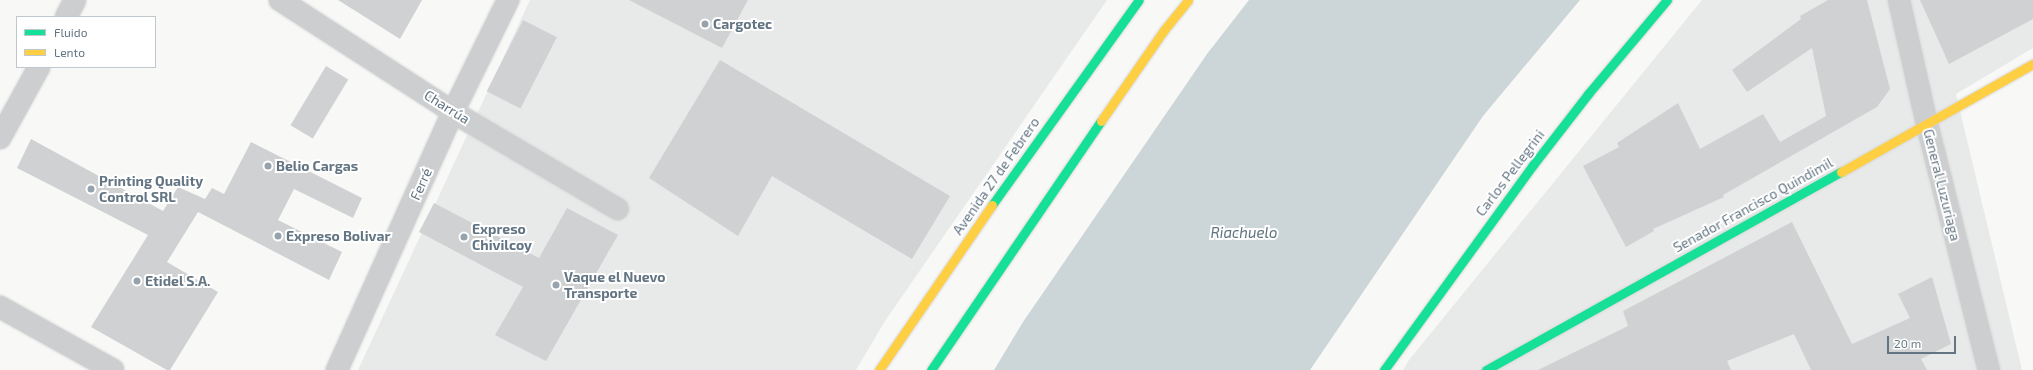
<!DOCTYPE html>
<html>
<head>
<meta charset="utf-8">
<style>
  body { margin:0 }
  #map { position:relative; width:2033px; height:370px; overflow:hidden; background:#f8f8f7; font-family:"Exo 2",sans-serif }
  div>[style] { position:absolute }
  .built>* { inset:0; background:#e8eae9 }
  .water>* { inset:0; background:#ccd5d8 }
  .building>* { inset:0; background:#cfd1d2; transform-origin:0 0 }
  .roads { filter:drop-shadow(0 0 1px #d5d6d7) drop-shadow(0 0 1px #d5d6d7) }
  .street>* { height:22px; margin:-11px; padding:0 11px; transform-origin:11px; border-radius:11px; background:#cdcecf }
  .fast>* { height:9px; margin:-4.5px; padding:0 4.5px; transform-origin:4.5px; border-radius:4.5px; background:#16e098 }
  .slow>* { height:9px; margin:-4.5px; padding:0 4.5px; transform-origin:4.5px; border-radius:4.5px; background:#ffcf43 }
  .dots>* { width:11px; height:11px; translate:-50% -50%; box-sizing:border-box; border:2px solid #fff; border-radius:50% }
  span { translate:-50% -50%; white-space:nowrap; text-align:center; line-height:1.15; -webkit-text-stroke:4px #fff; paint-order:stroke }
  .poi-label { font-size:14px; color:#637583; font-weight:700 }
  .left { translate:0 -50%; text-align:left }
  .street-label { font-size:14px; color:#637583 }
  .water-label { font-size:15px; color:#5e757d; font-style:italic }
  .legend { position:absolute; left:16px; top:16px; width:140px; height:52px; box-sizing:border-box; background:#fff; border:1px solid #c1c8cd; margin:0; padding:5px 7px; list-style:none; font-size:12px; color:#637583 }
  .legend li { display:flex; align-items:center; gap:8px; height:20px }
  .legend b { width:20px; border:1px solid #c1c8cd }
  .scale { position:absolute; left:1887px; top:336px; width:69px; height:18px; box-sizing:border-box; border:2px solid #637583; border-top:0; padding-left:5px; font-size:12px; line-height:14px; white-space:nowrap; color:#637583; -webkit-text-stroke:3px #fff; paint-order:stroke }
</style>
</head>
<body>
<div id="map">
  <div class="built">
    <i style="clip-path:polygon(530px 0,1107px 0,885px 321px,856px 370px,358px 370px)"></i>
    <i style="clip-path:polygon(1702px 0,2033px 0,2033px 48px,1956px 94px,2022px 370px,1403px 370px,1409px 360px)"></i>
  </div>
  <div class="water">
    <i style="clip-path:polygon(1249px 0,1580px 0,1483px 116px,1310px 370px,994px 370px,1023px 322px,1207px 54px)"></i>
  </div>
  <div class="building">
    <i style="clip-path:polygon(338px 0,422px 0,400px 39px)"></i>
    <i style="clip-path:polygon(629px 0,748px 0,722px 48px)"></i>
    <i style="clip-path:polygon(1828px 0,1867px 0,1890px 89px,1877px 107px,1723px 195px,1724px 197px,1653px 229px,1654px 231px,1626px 247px,1583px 166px,1619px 147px,1617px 143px,1678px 103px,1700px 149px,1763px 114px,1780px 142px,1826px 116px,1812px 48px,1747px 92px,1732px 70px,1801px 19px,1800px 16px)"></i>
    <i style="clip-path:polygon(1920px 0,2033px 0,2033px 19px,1949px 64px)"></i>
    <i style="left:523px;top:20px;width:38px;height:80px;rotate:27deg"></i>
    <i style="clip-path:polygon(720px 60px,950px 196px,912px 259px,772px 176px,738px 236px,649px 178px)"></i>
    <i style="left:326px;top:66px;width:26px;height:69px;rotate:31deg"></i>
    <i style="clip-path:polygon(31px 139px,163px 211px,178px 187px,205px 199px,212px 188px,224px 194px,251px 142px,362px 198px,353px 218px,294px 189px,278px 220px,342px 252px,329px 280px,198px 212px,167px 262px,218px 292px,170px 370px,167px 370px,91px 327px,148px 235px,17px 168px)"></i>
    <i style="clip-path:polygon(434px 203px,539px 258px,567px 208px,618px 235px,546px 361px,495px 335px,523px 287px,419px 232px)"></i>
    <i style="clip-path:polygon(1792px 222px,1852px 344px,1910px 318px,1898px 294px,1932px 277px,1951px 344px,1921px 359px,1927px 370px,1811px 370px,1794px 334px,1727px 361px,1731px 370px,1538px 370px,1628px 326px,1623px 311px)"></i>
  </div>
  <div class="roads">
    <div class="street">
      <i style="left:280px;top:0;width:206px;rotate:32.9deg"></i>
      <i style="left:453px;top:112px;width:191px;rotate:30.5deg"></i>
      <i style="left:1899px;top:0;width:127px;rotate:77.3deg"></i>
      <i style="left:1927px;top:124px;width:254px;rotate:75.9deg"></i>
      <i style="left:66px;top:17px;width:19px;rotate:-62deg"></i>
      <i style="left:0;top:138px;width:81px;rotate:-61.2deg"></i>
      <i style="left:0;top:307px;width:129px;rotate:29.1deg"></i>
      <i style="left:337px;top:370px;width:283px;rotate:-65.8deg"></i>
      <i style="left:453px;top:112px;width:125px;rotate:-63.8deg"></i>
    </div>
    <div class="fast">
      <i style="left:992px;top:205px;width:252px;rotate:-54.4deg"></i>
      <i style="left:931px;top:370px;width:301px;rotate:-55.7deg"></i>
      <i style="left:1384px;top:370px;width:253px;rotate:-54deg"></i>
      <i style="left:1533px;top:165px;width:90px;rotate:-52.2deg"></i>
      <i style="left:1588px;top:94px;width:123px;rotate:-50deg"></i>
      <i style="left:1486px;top:370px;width:406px;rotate:-29.2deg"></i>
    </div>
    <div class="slow">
      <i style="left:1101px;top:121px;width:111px;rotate:-55.3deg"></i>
      <i style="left:1164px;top:30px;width:38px;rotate:-51deg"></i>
      <i style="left:1841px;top:172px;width:220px;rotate:-29.4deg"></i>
      <i style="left:879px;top:370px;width:200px;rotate:-55.6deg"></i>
    </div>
  </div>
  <div class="dots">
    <i style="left:705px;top:24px;background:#97a3ac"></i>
    <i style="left:268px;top:166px;background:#97a3ac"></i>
    <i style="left:91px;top:189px;background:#97a3ac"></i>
    <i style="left:278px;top:236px;background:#97a3ac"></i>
    <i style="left:464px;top:237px;background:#97a3ac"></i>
    <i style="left:137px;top:281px;background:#97a3ac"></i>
    <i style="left:556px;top:285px;background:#97a3ac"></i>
  </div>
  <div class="poi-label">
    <span class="left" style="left:713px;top:24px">Cargotec</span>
    <span class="left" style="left:276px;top:166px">Belio Cargas</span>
    <span class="left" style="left:99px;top:189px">Printing Quality<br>Control SRL</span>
    <span class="left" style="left:472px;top:237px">Expreso<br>Chivilcoy</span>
    <span class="left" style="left:286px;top:236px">Expreso Bolivar</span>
    <span class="left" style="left:564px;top:285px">Vaque el Nuevo<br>Transporte</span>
    <span class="left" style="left:145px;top:281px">Etidel S.A.</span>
  </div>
  <div class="street-label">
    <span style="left:447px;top:107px;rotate:32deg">Charrúa</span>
    <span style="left:1510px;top:173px;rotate:-53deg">Carlos Pellegrini</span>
    <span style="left:996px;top:176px;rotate:-55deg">Avenida 27 de Febrero</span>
    <span style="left:421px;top:184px;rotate:-66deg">Ferré</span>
    <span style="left:1942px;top:185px;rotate:76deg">General Luzuriaga</span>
    <span style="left:1753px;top:205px;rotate:-29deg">Senador Francisco Quindimil</span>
  </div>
  <div class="water-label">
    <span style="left:1244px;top:233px">Riachuelo</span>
  </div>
  <ul class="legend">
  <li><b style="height:5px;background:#16e098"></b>Fluido</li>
  <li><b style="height:5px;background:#ffcf43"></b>Lento</li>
  </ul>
  <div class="scale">20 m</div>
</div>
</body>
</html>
